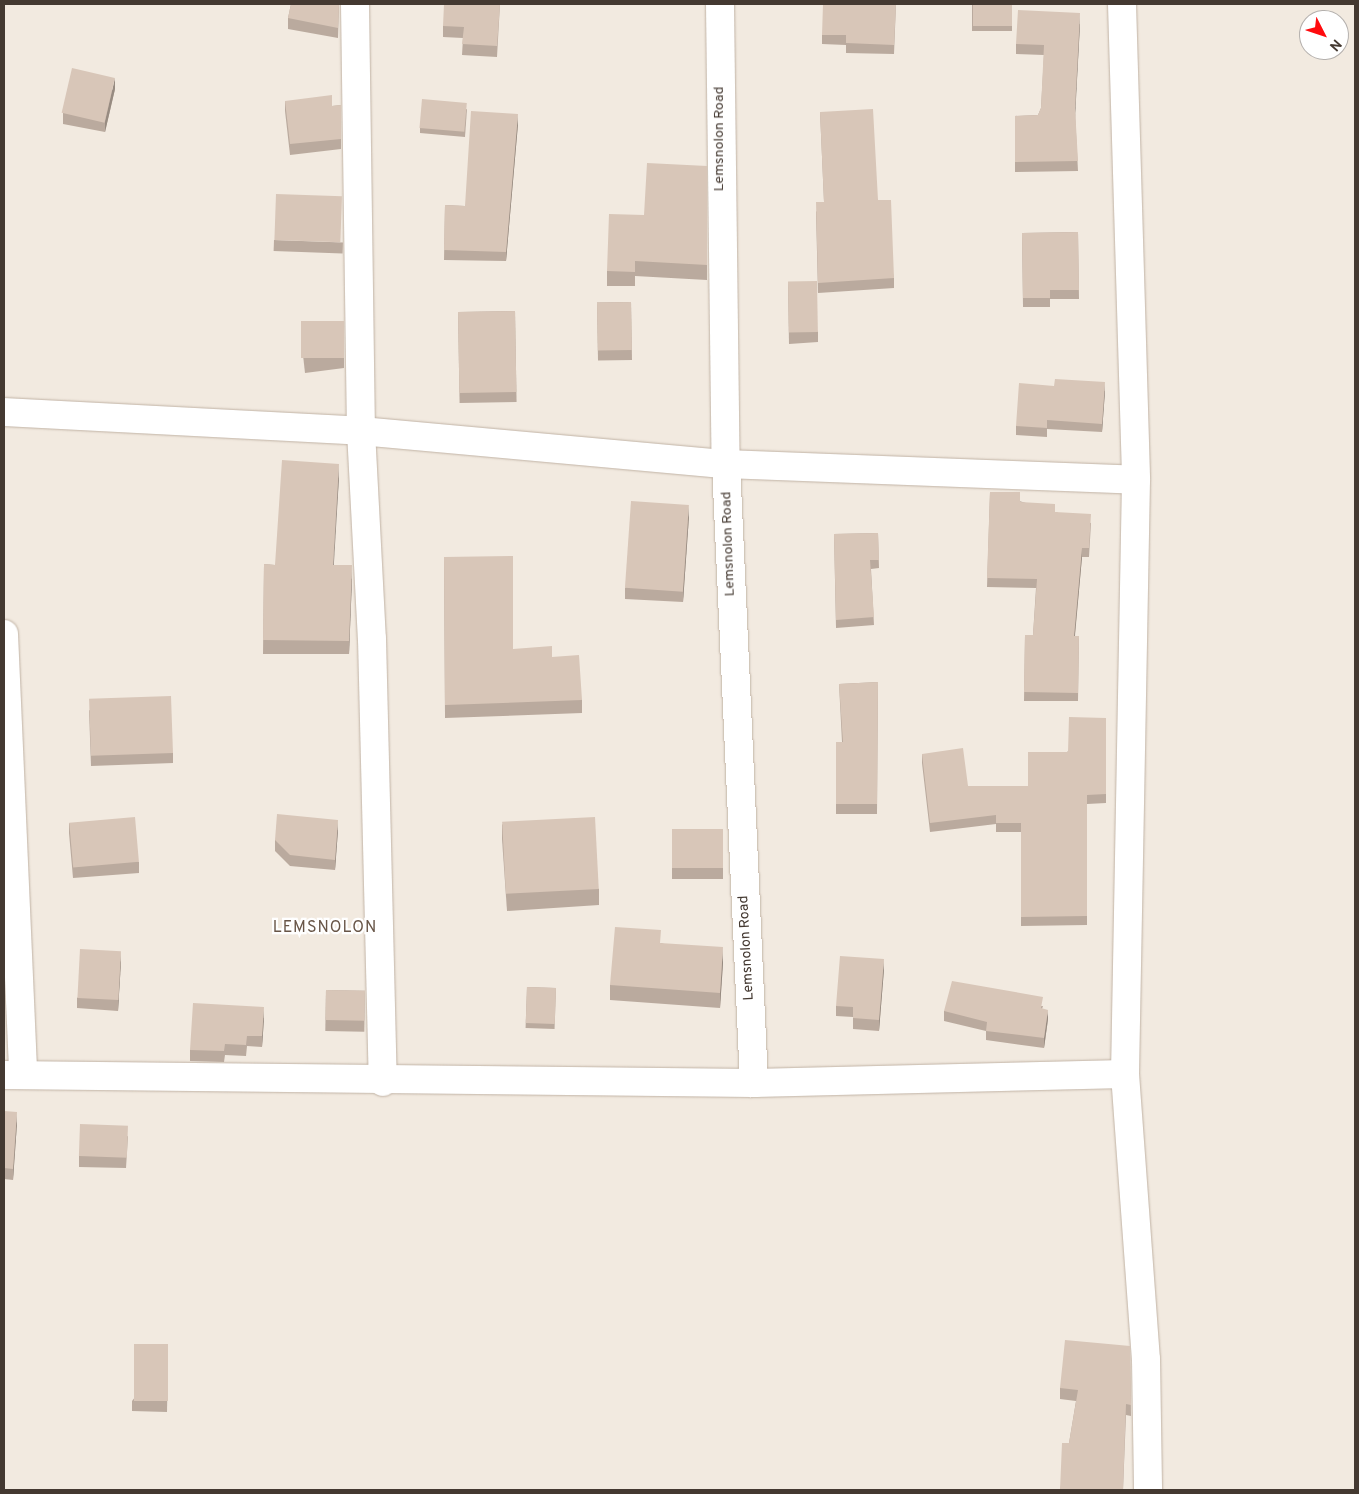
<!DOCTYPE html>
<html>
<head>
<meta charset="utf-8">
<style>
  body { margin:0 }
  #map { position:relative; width:1359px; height:1494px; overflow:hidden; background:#f2eae0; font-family:Overpass,sans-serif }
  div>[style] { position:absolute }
  .roads { filter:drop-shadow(0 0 1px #c1b3a5) drop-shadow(0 0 1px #c1b3a5) }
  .minor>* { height:28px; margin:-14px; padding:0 14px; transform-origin:14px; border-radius:14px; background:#fff }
  .tertiary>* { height:28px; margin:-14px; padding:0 14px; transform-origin:14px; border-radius:14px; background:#fff }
  .wall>* { inset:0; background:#baaa9e; transform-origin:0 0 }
  .shaded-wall>* { inset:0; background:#978b81 }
  .building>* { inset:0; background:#d8c6b8; transform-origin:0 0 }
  span { translate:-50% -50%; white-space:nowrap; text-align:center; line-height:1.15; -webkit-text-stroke:4.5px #fff; paint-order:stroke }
  .street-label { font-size:14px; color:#443931 }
  .quarter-label { font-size:16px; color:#685547; letter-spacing:1px }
  .frame { position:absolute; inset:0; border:5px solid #443931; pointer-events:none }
  .north { position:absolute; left:1299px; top:10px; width:50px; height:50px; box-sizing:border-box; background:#fff; border:1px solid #b4b0ad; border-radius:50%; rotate:131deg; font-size:14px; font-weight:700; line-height:20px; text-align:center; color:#443931 }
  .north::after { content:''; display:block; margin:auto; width:18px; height:22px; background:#ff0b0e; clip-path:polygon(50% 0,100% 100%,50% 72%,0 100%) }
</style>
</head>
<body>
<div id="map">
  <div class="roads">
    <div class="minor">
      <i style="left:355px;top:4px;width:427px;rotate:89.2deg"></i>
      <i style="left:361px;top:431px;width:208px;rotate:87deg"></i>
      <i style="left:372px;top:639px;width:443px;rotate:88.6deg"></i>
      <i style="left:1122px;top:4px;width:476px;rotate:88.3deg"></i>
      <i style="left:1136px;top:480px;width:594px;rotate:91.06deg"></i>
      <i style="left:1125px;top:1074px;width:286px;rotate:85.8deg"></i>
      <i style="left:1146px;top:1359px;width:131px;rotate:89.1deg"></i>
      <i style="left:4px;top:412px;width:358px;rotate:3deg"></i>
      <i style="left:361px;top:431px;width:366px;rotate:5.2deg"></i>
      <i style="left:726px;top:464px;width:410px;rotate:2.2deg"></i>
      <i style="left:4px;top:634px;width:441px;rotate:87.5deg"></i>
      <i style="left:4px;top:1075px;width:750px;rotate:0.61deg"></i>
      <i style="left:754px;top:1083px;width:371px;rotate:-1.4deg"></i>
    </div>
    <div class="tertiary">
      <i style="left:720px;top:4px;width:460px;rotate:89.3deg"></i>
      <i style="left:726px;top:464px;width:620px;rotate:87.41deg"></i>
    </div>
  </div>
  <div class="wall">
    <i style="clip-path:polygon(291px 4px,339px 4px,338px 38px,288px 29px,288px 18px)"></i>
    <i style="clip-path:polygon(500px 4px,497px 57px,462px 55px,463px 38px,443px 37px,443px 26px)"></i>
    <i style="clip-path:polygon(896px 4px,894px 54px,846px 53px,846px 45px,822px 44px,822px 35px)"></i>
    <i style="left:972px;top:4px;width:40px;height:27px"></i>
    <i style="clip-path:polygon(1080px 24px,1075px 113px,1078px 171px,1015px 172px,1015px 116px,1038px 115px,1041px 108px,1044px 55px,1016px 54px,1016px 44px)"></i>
    <i style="clip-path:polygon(115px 89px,105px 132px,63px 124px,63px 113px)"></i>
    <i style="clip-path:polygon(285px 101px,332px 106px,341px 105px,341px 149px,290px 155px,285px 111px)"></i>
    <i style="clip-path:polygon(467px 109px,465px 137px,420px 133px,420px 128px)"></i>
    <i style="clip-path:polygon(820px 112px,878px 200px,894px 278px,894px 288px,818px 293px,816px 212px,824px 202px)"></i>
    <i style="clip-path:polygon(518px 124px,506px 261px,444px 260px,445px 205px,465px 206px)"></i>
    <i style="clip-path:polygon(707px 166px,707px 280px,635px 276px,635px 286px,607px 286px,607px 271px,644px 215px)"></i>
    <i style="clip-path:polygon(1078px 232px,1079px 299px,1050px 299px,1050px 307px,1023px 307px,1022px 233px)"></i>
    <i style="left:274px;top:240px;width:69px;height:11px;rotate:2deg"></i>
    <i style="clip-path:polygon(788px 283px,818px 332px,818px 342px,789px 344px)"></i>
    <i style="left:631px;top:302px;width:58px;height:34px;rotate:89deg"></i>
    <i style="left:515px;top:311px;width:91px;height:57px;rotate:89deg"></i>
    <i style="clip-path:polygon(344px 321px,344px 368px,305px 373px,301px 337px,301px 326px)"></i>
    <i style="clip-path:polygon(1054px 386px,1105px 391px,1102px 432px,1047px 429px,1047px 437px,1016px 435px,1016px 426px)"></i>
    <i style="clip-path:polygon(339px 477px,333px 565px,352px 579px,349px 654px,263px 654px,264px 564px,275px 565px)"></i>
    <i style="clip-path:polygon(990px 492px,1091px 523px,1089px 557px,1082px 557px,1075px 636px,1079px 636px,1078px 701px,1024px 701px,1025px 635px,1033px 635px,1036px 588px,987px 587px)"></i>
    <i style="clip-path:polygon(689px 516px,683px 602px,625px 599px,625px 588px)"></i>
    <i style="clip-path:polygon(878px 533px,879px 568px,871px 569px,874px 625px,836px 628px,834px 534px)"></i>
    <i style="clip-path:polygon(444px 557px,513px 649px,552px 657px,582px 700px,582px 713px,445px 718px)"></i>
    <i style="clip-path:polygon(878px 682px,877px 814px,836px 814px,836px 742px,842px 742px,839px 684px)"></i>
    <i style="clip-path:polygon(89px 710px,173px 753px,173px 763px,91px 766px)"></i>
    <i style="clip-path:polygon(1106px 718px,1106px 803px,1087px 804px,1087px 925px,1021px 926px,1021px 832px,996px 832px,996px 824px,930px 832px,922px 763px,922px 754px,968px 786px,1028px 786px)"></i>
    <i style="clip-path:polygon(69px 823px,139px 862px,139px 873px,73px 878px,69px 833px)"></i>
    <i style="clip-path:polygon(502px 824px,599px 889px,599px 905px,507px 911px,502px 839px)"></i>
    <i style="left:672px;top:829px;width:51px;height:50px"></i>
    <i style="clip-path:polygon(338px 830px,335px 870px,290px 866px,275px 851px,275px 840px)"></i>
    <i style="clip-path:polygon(661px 943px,723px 963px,720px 1008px,610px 1000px,610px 985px)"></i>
    <i style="clip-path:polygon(121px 961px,118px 1011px,77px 1008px,77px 998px)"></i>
    <i style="clip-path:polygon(884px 969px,879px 1031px,853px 1029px,853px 1017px,836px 1016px,836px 1006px)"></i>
    <i style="left:527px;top:987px;width:29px;height:41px;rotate:2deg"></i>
    <i style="left:326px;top:990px;width:39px;height:41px;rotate:1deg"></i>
    <i style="clip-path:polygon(1043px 1006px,1042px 1009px,1048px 1019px,1044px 1048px,986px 1040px,986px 1031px,944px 1021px,944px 1011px)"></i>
    <i style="clip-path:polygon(264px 1018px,262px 1047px,247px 1046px,246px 1056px,225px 1055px,224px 1062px,190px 1061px,190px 1050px)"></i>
    <i style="clip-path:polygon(4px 1111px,17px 1123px,13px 1180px,4px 1179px)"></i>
    <i style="clip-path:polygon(128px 1136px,126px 1168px,79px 1167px,79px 1156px)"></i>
    <i style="clip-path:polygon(1130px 1346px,1131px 1416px,1126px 1415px,1123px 1490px,1060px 1490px,1069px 1443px,1076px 1401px,1060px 1399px,1060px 1388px)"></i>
    <i style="clip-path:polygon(168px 1355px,167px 1412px,132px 1411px,132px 1401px)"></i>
  </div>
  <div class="shaded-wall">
    <i style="clip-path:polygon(1080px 13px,1080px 24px,1075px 118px,1075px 108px)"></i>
    <i style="clip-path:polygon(115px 78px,115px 89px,105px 132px,105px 122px)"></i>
    <i style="clip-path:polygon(518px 114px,518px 124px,506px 261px,506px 252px)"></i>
    <i style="clip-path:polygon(1105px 382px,1105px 391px,1102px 432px,1102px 424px)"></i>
    <i style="clip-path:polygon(339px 464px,339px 477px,333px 579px,333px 565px)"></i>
    <i style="clip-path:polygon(689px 505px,689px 516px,683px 602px,683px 591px)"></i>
    <i style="clip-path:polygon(1082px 548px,1082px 557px,1074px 644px,1074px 636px)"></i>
    <i style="clip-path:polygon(352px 565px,352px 579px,349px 654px,349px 641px)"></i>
    <i style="clip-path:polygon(338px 820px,338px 830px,335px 870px,335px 860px)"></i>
    <i style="clip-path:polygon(723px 947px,723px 963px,720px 1008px,720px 993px)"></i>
    <i style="clip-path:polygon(121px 951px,121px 961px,118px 1011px,118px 1000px)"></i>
    <i style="clip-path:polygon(884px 959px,884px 969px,879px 1031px,879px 1020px)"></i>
    <i style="clip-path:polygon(264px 1007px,264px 1018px,262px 1047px,262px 1036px)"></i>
    <i style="clip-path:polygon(1048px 1010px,1048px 1019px,1044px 1048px,1044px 1038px)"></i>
    <i style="clip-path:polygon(17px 1112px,17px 1123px,13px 1180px,13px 1169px)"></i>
  </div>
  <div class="building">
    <i style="clip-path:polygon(291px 4px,339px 4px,338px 28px,288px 18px)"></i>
    <i style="clip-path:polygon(444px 4px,500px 4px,497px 46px,462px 44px,464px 27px,443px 26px)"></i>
    <i style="clip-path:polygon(823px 4px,896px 4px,894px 45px,846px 43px,846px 35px,822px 35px)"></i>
    <i style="left:973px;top:4px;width:39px;height:22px"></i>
    <i style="clip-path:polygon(1018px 10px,1080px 13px,1075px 108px,1078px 161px,1015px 162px,1015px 116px,1038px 115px,1041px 108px,1044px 45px,1016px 44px)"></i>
    <i style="left:72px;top:68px;width:44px;height:46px;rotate:13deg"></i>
    <i style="clip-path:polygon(332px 95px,332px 106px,341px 105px,341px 139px,290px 144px,285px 101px)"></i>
    <i style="left:422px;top:99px;width:45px;height:29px;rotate:5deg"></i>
    <i style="clip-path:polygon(873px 109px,878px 200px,891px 200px,894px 278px,818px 283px,816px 202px,824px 202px,820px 112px)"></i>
    <i style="clip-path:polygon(471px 111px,518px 114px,506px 252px,444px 250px,445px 205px,465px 206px)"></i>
    <i style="clip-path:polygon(647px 163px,707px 166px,707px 265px,635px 261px,635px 272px,607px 271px,609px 214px,644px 215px)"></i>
    <i style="left:276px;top:194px;width:66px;height:46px;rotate:2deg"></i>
    <i style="clip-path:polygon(1078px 232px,1079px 290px,1050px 290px,1050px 298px,1023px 298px,1022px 233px)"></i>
    <i style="left:817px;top:281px;width:51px;height:29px;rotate:89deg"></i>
    <i style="left:631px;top:302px;width:48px;height:34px;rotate:89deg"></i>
    <i style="left:515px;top:311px;width:81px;height:57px;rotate:89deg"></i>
    <i style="left:344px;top:321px;width:37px;height:43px;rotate:90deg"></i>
    <i style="clip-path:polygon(1055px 379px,1105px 382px,1102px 424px,1047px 420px,1047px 428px,1016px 426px,1019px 383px,1054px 386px)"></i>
    <i style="clip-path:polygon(282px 460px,339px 464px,333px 565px,352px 565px,349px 641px,263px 640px,264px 564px,275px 565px)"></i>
    <i style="clip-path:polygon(990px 492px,1020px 492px,1020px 502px,1055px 504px,1055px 512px,1091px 514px,1089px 548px,1082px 548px,1074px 636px,1079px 636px,1078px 693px,1024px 692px,1025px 635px,1033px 635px,1037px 579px,987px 578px)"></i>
    <i style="left:631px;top:501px;width:58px;height:87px;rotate:4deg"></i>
    <i style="clip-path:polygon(878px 533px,879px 560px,870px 560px,874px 617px,836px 620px,834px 534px)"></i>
    <i style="clip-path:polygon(513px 556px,513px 649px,552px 646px,552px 657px,579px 655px,582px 700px,445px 705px,444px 557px)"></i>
    <i style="clip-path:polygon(878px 682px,877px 804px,836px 804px,836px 742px,843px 742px,839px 684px)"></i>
    <i style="left:171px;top:696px;width:57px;height:82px;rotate:88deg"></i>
    <i style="clip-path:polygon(1069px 717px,1106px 718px,1106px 794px,1087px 795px,1087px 916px,1021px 917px,1021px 823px,996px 823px,996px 815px,930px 823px,922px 754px,963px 748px,968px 786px,1028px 786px,1028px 752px,1068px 752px)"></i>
    <i style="clip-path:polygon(277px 814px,338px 820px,335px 860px,290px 855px,275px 840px)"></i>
    <i style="left:135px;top:817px;width:45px;height:66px;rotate:85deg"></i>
    <i style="left:595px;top:817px;width:72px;height:93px;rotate:87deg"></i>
    <i style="left:672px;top:829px;width:51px;height:39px"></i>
    <i style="clip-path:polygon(615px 927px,661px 930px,660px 943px,723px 947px,720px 993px,610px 985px)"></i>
    <i style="left:80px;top:949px;width:41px;height:49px;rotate:3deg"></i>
    <i style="clip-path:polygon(840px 956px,884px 959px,879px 1020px,853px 1018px,853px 1007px,836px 1006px)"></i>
    <i style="clip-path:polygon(952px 981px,1043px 997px,1041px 1008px,1048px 1010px,1044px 1038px,986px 1031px,987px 1022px,944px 1011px)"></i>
    <i style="left:527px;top:987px;width:29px;height:36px;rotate:2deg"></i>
    <i style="left:326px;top:990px;width:39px;height:30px;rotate:1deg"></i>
    <i style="clip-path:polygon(193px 1003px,264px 1007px,262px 1036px,247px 1036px,246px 1045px,225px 1044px,224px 1051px,190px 1050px)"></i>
    <i style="clip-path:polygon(4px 1111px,17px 1112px,13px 1169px,4px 1168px)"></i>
    <i style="left:80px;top:1124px;width:48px;height:32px;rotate:2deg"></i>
    <i style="clip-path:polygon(1065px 1340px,1130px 1346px,1131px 1405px,1126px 1404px,1123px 1490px,1060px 1490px,1062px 1443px,1069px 1443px,1078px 1390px,1060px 1388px)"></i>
    <i style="left:134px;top:1344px;width:34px;height:57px"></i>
  </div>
  <div class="street-label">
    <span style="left:720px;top:139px;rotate:-90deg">Lemsnolon Road</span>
    <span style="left:729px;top:544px;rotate:-92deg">Lemsnolon Road</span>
    <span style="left:747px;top:948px;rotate:-93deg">Lemsnolon Road</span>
  </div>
  <div class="quarter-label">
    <span style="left:325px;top:928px">LEMSNOLON</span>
  </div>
  <div class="frame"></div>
  <div class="north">N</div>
</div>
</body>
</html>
